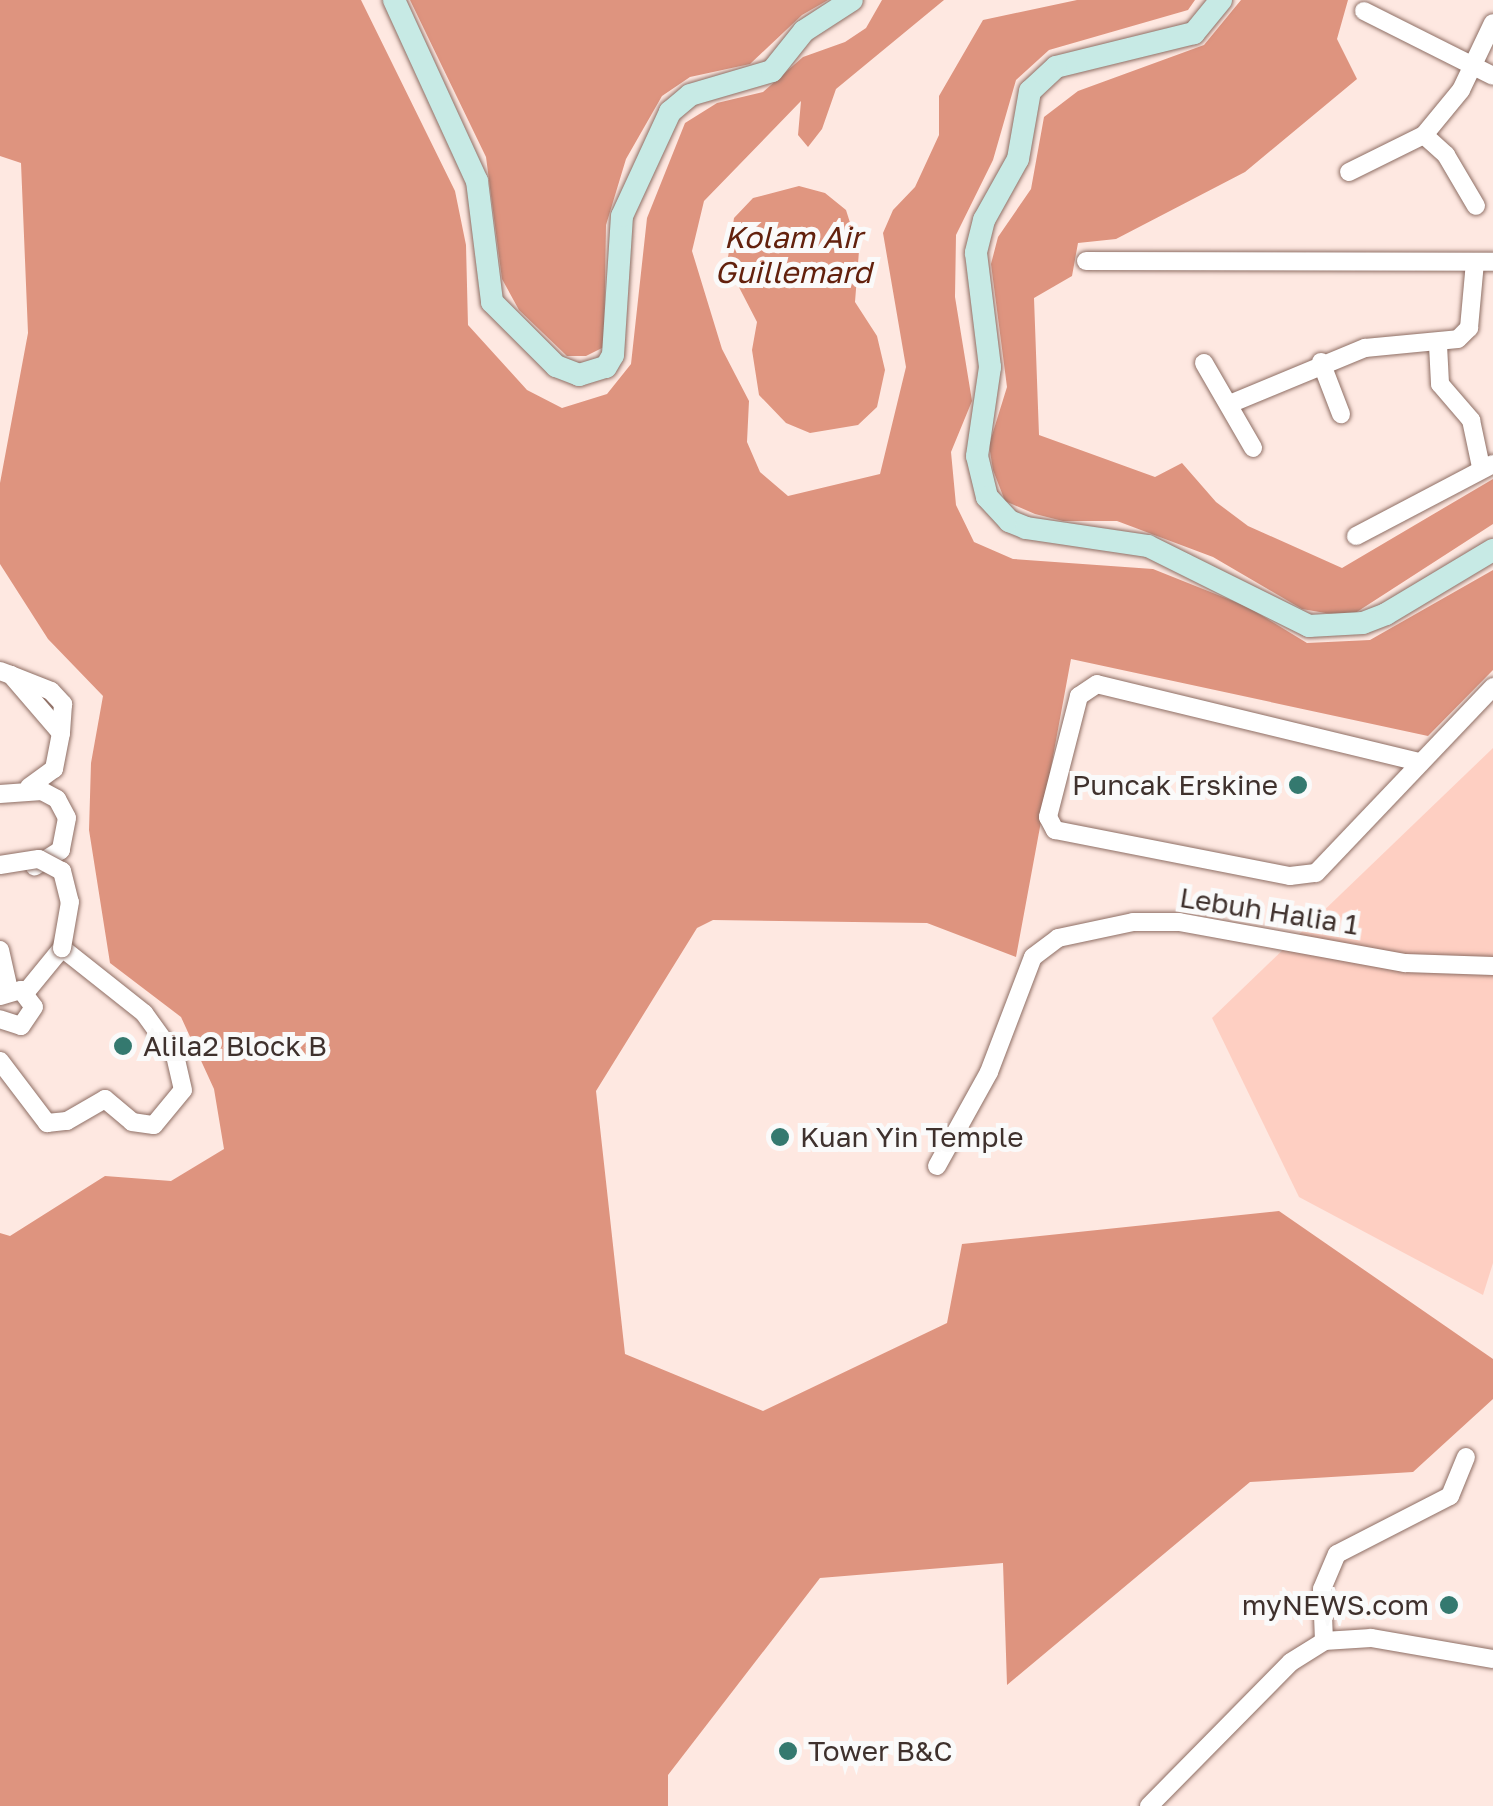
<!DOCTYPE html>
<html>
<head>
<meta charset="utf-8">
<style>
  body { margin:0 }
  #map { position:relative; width:1493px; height:1806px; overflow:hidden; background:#fee8e1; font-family:"Golos Text",sans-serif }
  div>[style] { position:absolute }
  .green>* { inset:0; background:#fecfc2 }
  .forest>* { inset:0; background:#de947f }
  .water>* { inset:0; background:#e09680 }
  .roads { filter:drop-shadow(0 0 2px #8e6e64) drop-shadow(0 0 2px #8e6e64) }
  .street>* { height:18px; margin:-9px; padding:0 9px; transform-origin:9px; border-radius:9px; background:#fff }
  .secondary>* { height:22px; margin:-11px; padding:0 11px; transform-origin:11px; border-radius:11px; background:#c7eae5 }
  .bridges { filter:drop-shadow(0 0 2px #8e6e64) drop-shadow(0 0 2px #8e6e64) }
  .street-bridge>* { height:18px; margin:-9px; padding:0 9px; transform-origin:9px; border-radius:9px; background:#fff }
  .dots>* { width:28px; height:28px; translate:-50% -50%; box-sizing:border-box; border:5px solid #fafafa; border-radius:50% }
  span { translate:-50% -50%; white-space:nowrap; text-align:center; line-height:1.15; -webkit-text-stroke:10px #fafafa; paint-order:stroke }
  .poi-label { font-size:28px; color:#3f312d }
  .right { translate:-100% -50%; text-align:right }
  .left { translate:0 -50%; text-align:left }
  .street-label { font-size:28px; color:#3f312d }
  .water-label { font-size:30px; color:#63210d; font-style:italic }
</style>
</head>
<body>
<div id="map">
  <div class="green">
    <i style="clip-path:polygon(1493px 748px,1493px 1263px,1483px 1295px,1299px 1197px,1212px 1018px)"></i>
  </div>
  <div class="forest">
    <i style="clip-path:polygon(0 0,361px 0,455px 191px,466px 245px,468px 325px,527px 390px,562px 408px,607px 394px,631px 364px,647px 218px,685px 123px,717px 103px,763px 92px,803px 57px,845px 42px,866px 28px,882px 0,944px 0,836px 89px,822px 129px,808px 147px,798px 135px,801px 101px,704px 201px,692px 251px,722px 349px,749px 401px,747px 442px,760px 472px,788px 496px,880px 474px,906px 367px,883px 233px,893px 210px,915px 187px,939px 135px,939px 96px,983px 20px,1077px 0,1195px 0,1188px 10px,1049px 50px,1016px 80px,993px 160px,956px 235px,955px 297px,972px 401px,951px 452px,956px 505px,974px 542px,1013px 559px,1153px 569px,1248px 607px,1307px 643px,1370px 640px,1493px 570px,1493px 670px,1428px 736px,1071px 659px,1016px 957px,927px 923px,713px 920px,697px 928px,596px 1091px,625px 1354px,763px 1411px,947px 1323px,962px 1244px,1279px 1211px,1493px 1359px,1493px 1399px,1413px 1472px,1250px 1482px,1007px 1685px,1003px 1563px,820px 1578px,668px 1775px,668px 1806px,0 1806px,0 1233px,10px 1236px,105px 1176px,171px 1181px,224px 1149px,214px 1089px,181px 1017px,110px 963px,89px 830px,91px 763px,103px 696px,48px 639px,0 564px,0 483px,28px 333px,21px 163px,0 156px)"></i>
    <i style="clip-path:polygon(410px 0,828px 0,802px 15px,750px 64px,690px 77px,662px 96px,626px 159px,606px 225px,604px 347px,586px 356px,567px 356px,519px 310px,502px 279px,486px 157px)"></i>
    <i style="clip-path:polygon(1241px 0,1348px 0,1337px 39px,1357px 79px,1245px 172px,1116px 239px,1078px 243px,1072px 276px,1034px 298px,1039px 435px,1155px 477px,1182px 463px,1216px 502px,1248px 526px,1342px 568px,1493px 479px,1493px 524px,1349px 617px,1302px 609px,1213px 557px,1117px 521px,1063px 521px,1035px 514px,1005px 501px,993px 470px,989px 445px,1007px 387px,991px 264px,998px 237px,1031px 189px,1044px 117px,1078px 91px,1204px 45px)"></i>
  </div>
  <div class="water">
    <i style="clip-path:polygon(799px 186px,825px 193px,846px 210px,859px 251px,855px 302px,877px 336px,885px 370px,877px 407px,858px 425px,810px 433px,786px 423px,759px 395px,752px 350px,757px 322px,727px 264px,734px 218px,753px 198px)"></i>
  </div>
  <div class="roads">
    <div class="street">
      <i style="left:1364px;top:11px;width:144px;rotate:26.7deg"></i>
      <i style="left:1424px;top:135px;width:30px;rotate:42deg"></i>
      <i style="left:1446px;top:155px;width:59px;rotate:59.5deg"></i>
      <i style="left:1349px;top:172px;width:84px;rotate:-26.3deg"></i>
      <i style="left:1424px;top:135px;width:58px;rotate:-50.6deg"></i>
      <i style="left:1461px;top:90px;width:74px;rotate:-64.5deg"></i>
      <i style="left:1086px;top:261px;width:407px;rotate:0.1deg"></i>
      <i style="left:1438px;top:345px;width:39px;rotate:87deg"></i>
      <i style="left:1440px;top:384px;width:48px;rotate:49.3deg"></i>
      <i style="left:1471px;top:420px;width:48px;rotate:78deg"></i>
      <i style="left:1321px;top:362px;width:56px;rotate:69deg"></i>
      <i style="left:1204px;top:363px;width:98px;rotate:60deg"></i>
      <i style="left:1232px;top:403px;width:144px;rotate:-22.5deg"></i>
      <i style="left:1365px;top:348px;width:93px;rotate:-5.5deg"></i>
      <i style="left:1458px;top:339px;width:16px;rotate:-45deg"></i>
      <i style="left:1469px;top:328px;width:66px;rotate:-84.8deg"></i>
      <i style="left:1356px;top:536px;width:155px;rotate:-27.7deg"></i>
      <i style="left:0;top:671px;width:12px;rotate:20deg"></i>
      <i style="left:11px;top:675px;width:43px;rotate:21.8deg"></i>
      <i style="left:51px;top:691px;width:18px;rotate:47deg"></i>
      <i style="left:63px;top:704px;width:29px;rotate:94deg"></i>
      <i style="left:61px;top:733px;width:77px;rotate:-130.8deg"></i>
      <i style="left:1419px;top:762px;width:331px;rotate:-166.4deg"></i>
      <i style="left:1097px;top:684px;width:22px;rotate:146deg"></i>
      <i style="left:1079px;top:696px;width:125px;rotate:104.4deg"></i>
      <i style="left:1048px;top:817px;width:15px;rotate:62deg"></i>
      <i style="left:1055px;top:830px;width:239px;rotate:11.1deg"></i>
      <i style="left:1290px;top:876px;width:26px;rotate:-7deg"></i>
      <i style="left:1316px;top:873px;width:257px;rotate:-46.4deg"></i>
      <i style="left:29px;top:787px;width:31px;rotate:-36deg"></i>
      <i style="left:54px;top:769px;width:37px;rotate:-79deg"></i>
      <i style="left:0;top:794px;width:42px;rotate:-4.1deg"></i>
      <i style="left:42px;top:791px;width:17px;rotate:28deg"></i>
      <i style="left:57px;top:799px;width:21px;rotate:62deg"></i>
      <i style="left:67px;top:818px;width:33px;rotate:101deg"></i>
      <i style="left:61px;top:850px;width:31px;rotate:148deg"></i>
      <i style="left:0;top:950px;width:41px;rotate:77.3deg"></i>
      <i style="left:0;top:996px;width:22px;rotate:-16deg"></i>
      <i style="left:21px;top:990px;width:21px;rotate:53deg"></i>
      <i style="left:34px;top:1007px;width:23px;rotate:124deg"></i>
      <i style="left:21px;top:1026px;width:22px;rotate:-162deg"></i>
      <i style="left:0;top:1061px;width:78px;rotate:52.8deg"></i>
      <i style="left:47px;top:1123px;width:20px;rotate:-6deg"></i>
      <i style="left:67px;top:1121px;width:44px;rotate:-30.1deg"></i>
      <i style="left:105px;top:1099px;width:35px;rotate:40deg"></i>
      <i style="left:132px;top:1122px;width:22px;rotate:8deg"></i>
      <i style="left:154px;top:1125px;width:45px;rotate:-50.4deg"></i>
      <i style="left:183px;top:1090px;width:35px;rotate:-103deg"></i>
      <i style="left:175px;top:1056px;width:53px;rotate:-125.8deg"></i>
      <i style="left:144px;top:1013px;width:105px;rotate:-141.6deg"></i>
      <i style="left:62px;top:948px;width:57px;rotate:129.3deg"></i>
      <i style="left:937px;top:1166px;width:107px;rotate:-61deg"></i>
      <i style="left:989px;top:1072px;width:123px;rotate:-69.1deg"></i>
      <i style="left:1033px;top:957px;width:31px;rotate:-37deg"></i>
      <i style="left:1058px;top:938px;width:77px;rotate:-12deg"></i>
      <i style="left:1133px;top:922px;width:46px"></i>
      <i style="left:1179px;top:922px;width:230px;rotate:10.3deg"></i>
      <i style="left:1405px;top:963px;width:88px;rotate:2deg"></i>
      <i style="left:1324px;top:1641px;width:52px;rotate:-92.2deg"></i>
      <i style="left:1322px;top:1589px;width:38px;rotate:-67deg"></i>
      <i style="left:1337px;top:1554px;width:127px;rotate:-27.2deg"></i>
      <i style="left:1450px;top:1496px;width:42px;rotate:-67.7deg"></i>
      <i style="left:1149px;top:1806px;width:202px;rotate:-45.4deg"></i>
      <i style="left:1291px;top:1662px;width:39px;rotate:-32deg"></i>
      <i style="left:1324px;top:1641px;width:47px;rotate:-3.7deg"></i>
      <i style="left:1371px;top:1638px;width:124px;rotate:9.8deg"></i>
    </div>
    <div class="secondary">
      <i style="left:394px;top:0;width:199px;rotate:65.4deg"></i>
      <i style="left:477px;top:181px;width:122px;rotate:82.9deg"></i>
      <i style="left:492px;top:302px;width:91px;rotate:45deg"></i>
      <i style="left:556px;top:366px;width:25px;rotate:21deg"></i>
      <i style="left:579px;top:375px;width:28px;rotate:-17deg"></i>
      <i style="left:606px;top:367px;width:14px;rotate:-60deg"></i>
      <i style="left:613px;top:355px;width:139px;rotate:-86.3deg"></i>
      <i style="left:622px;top:216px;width:115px;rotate:-65.2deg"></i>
      <i style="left:670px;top:112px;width:26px;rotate:-40deg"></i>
      <i style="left:690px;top:95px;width:85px;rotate:-16.3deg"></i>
      <i style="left:772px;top:71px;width:51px;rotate:-51.3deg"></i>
      <i style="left:804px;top:31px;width:57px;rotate:-32.9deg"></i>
      <i style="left:1221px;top:0;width:43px;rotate:129.3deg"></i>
      <i style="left:1194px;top:33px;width:142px;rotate:166.2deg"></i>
      <i style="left:1056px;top:67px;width:35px;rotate:137deg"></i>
      <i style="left:1030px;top:91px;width:69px;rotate:100deg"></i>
      <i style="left:1018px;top:159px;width:70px;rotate:119.1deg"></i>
      <i style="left:984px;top:220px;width:34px;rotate:104deg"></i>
      <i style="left:976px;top:253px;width:115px;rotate:83deg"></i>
      <i style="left:990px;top:367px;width:90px;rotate:98.3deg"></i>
      <i style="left:977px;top:456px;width:42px;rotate:76.3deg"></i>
      <i style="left:987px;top:497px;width:33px;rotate:47deg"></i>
      <i style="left:1009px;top:521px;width:18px;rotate:22deg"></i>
      <i style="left:1026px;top:528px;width:123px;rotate:8.4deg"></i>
      <i style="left:1148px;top:546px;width:180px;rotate:26.4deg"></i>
      <i style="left:1309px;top:626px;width:54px;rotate:-3.2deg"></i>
      <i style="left:1363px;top:623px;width:25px;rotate:-21deg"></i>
      <i style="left:1386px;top:614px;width:125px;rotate:-30.9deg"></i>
    </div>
  </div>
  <div class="bridges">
    <div class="street-bridge">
      <i style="left:0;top:865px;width:39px;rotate:-9deg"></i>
      <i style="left:39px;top:859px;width:26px;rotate:28deg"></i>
      <i style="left:62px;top:871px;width:32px;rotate:76deg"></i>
      <i style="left:70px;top:902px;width:47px;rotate:99.9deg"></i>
    </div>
  </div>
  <div class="dots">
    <i style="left:1298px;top:785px;background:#34796f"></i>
    <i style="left:123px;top:1046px;background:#34796f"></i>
    <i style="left:780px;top:1137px;background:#34796f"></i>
    <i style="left:1449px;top:1605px;background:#34796f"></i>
    <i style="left:788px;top:1751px;background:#34796f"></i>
  </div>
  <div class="poi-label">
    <span class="right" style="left:1278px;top:785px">Puncak Erskine</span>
    <span class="left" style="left:143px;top:1046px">Alila2 Block B</span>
    <span class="left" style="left:800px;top:1137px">Kuan Yin Temple</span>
    <span class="right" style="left:1429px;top:1605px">myNEWS.com</span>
    <span class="left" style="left:808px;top:1751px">Tower B&amp;C</span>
  </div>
  <div class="street-label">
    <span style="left:1269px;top:911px;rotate:9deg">Lebuh Halia 1</span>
  </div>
  <div class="water-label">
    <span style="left:793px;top:254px">Kolam Air<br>Guillemard</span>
  </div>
</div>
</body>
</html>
